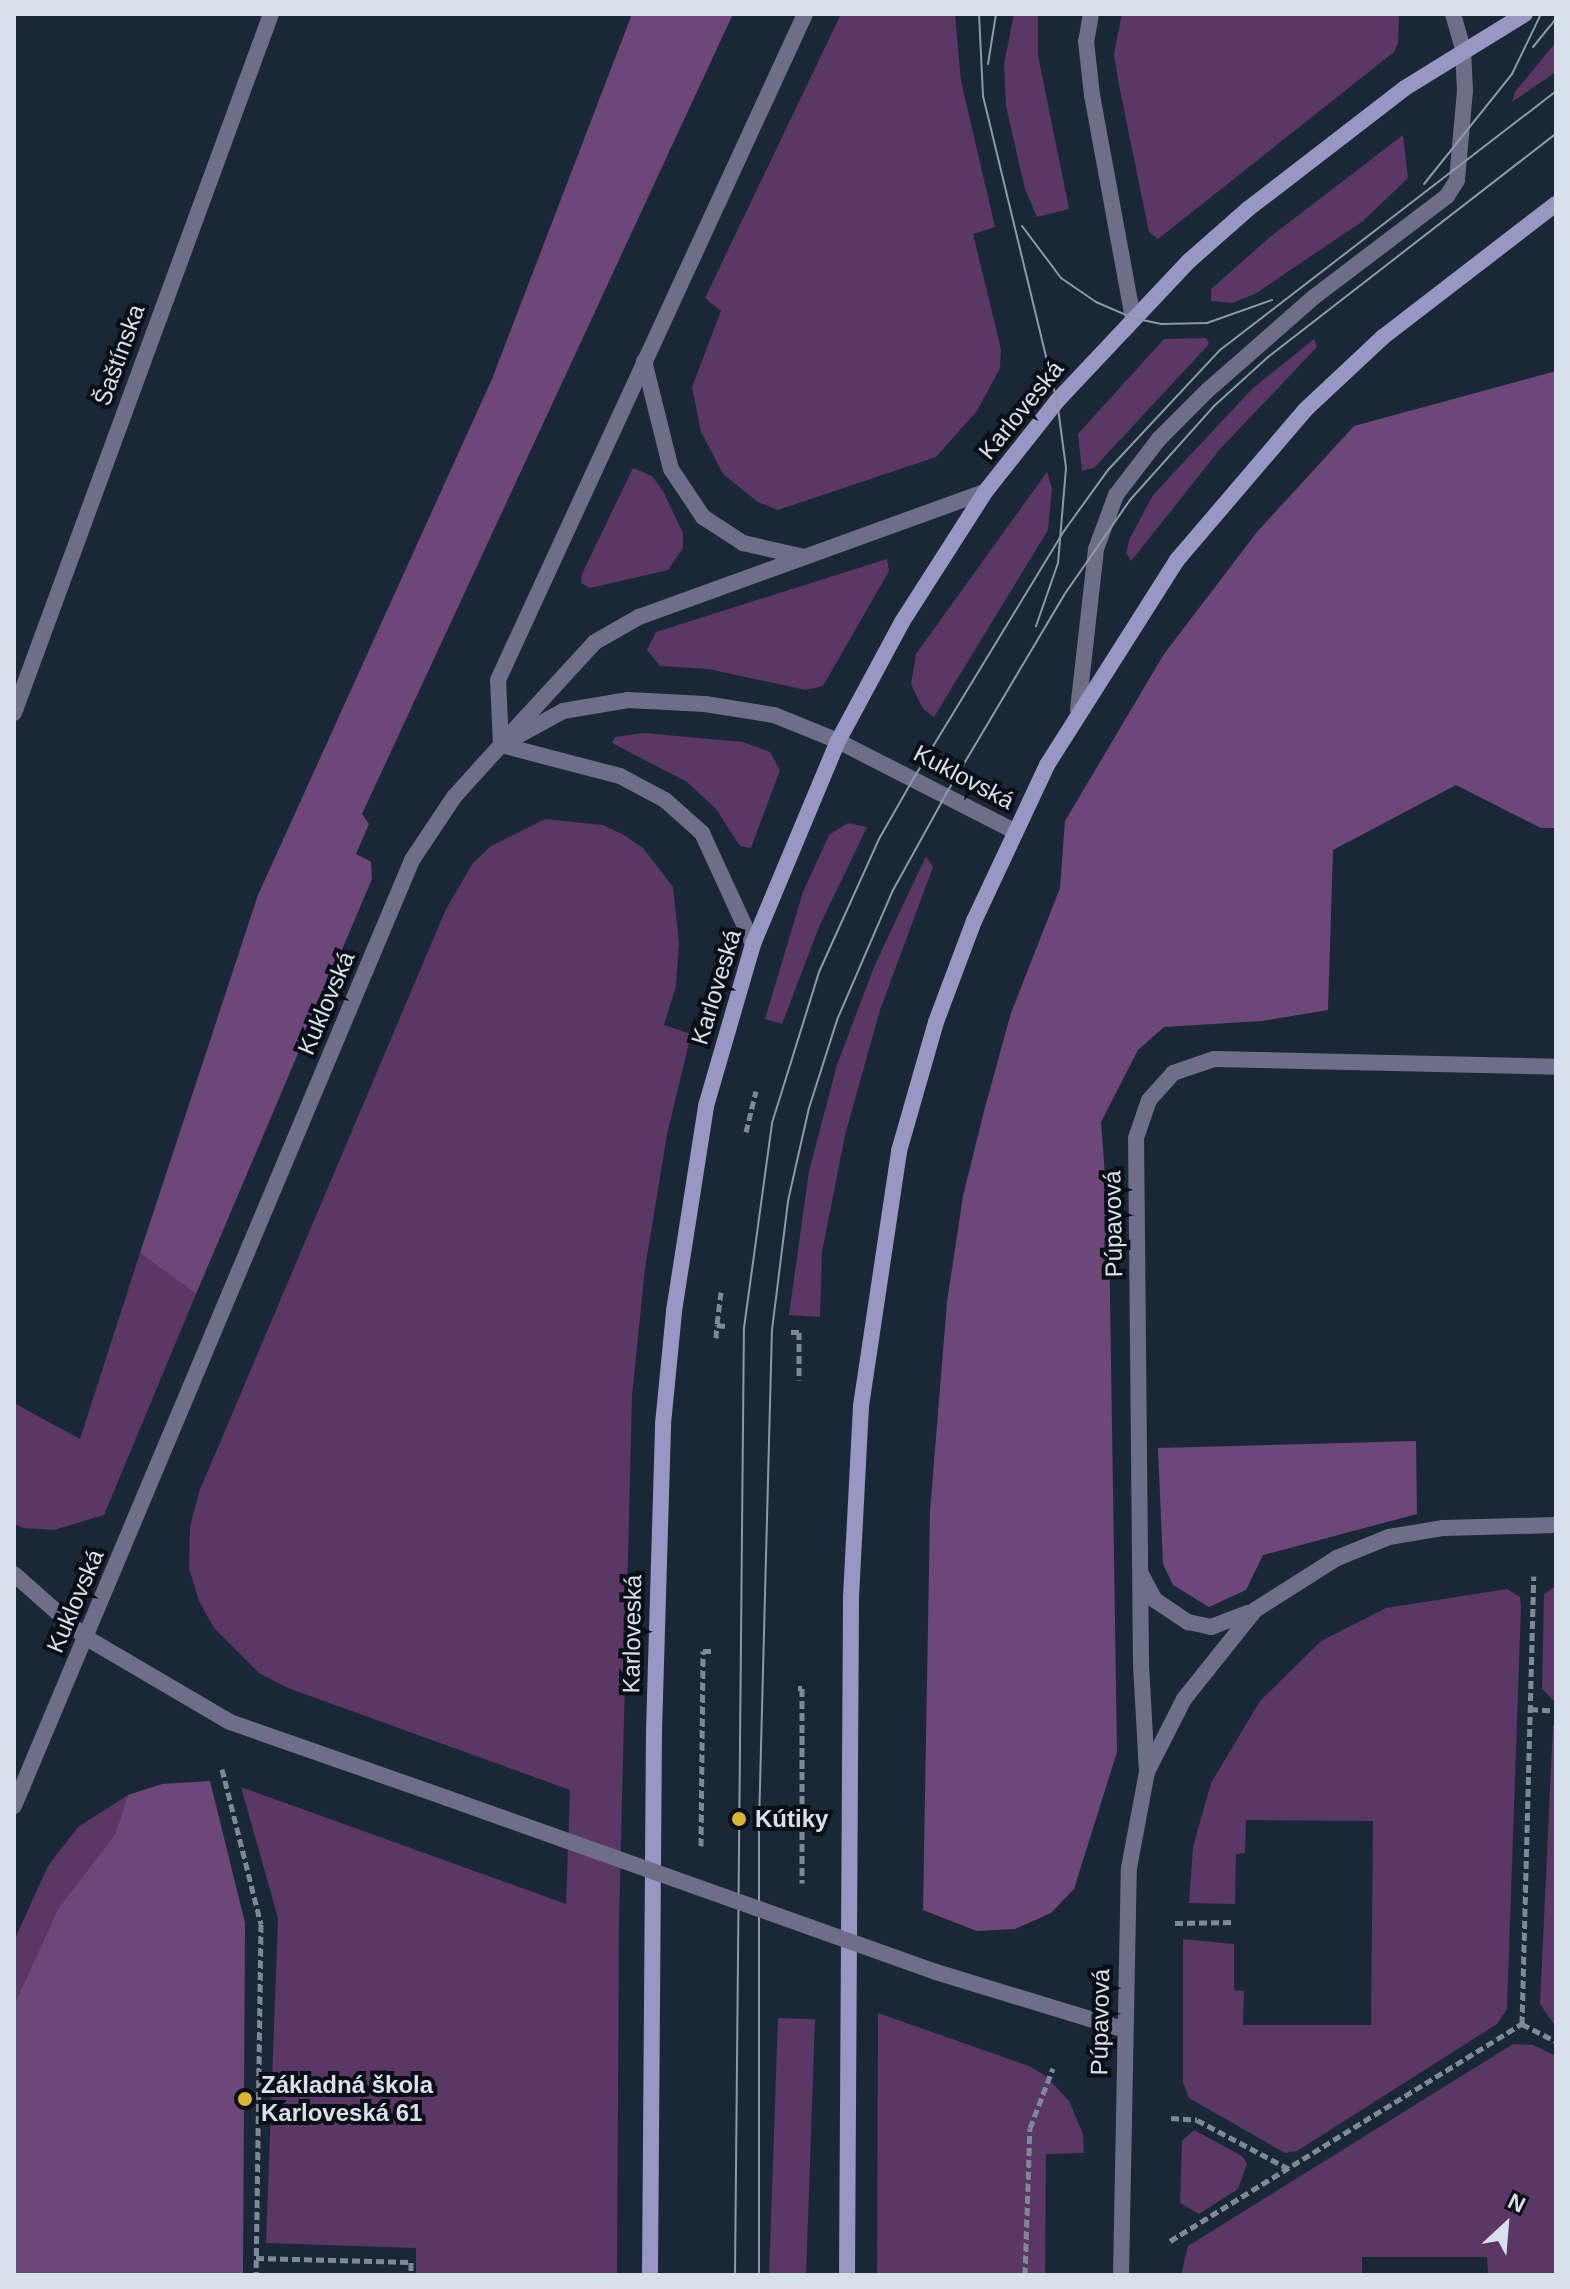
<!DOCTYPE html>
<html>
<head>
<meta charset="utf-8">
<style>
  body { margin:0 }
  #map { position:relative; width:1570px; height:2289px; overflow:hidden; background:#1a2736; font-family:Helvetica,sans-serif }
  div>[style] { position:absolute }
  .green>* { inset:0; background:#5b3765; transform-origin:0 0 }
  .forest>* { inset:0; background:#6e477a }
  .path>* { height:5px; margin-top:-2.5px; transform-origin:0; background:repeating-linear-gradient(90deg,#7f8996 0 8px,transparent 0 12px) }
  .service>* { height:16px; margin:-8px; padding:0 8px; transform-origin:8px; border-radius:8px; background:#6e6e89 }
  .minor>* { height:16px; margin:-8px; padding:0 8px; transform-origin:8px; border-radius:8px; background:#6e6e89 }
  .secondary>* { height:16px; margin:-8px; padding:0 8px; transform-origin:8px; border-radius:8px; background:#9896c2 }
  .tram>* { height:2px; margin:-1px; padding:0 1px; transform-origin:1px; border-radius:1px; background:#8f99a6 }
  .minor-bridge>* { height:16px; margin:-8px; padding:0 8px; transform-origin:8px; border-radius:8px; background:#6e6e89 }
  .dots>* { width:22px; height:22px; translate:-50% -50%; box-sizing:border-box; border:4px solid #0a0f16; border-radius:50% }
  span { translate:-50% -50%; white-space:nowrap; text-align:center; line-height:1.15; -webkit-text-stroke:8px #0a0f16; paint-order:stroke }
  .street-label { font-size:24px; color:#d8e0eb }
  .poi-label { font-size:24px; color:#d8e0eb; font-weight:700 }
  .left { translate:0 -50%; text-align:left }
  .frame { position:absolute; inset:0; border:16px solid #d8e0eb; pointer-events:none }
  .north { position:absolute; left:1466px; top:2185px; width:80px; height:80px; -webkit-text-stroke:6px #0a0f16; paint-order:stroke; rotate:26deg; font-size:22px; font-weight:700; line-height:32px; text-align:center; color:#d8e0eb }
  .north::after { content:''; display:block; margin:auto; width:28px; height:36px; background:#d8e0eb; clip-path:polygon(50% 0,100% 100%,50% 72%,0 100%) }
</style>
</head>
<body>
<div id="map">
  <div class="green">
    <i style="clip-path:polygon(841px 14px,955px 14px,961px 81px,995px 227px,973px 234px,1001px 349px,1000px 368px,977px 411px,936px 457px,778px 510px,758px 502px,723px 474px,701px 432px,692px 387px,721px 311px,705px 298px)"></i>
    <i style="clip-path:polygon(1014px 14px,1038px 14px,1038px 55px,1069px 209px,1037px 217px,1025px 189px,1006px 106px,1004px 64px)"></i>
    <i style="clip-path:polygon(1122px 14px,1399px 14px,1398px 43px,1394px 52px,1158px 239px,1149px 232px,1119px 85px,1114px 54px)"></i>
    <i style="clip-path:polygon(1556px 42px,1556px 72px,1512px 102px,1515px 92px)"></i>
    <i style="clip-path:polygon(1403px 135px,1408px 178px,1363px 221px,1255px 294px,1232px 303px,1211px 301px,1211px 289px,1270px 237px)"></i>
    <i style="clip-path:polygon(1164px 339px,1206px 338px,1209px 344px,1094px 468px,1082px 471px,1078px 434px)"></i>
    <i style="clip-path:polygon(1314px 339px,1317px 347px,1221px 448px,1131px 561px,1126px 553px,1130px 538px,1153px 495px,1252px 389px)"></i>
    <i style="clip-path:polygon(633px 468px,652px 476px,663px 491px,683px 533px,683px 548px,668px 570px,590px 588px,581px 583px,582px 574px)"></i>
    <i style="clip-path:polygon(1047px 472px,1052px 489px,1048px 530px,934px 717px,923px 709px,911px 684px,916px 654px)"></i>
    <i style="clip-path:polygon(887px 559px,889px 571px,823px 686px,806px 690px,708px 669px,660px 666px,647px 650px,656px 632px)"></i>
    <i style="clip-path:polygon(644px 733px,743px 742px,770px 752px,780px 770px,751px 848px,740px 846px,716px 809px,687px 782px,612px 743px,615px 737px)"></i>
    <i style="clip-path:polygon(545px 819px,603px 825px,624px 835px,643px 848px,673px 887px,679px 943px,676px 986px,664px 1025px,691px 1034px,667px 1135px,645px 1268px,632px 1396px,619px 1923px,617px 2275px,416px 2275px,416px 2248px,266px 2243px,278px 1918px,241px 1787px,566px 1904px,570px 1790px,288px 1688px,259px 1673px,214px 1628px,199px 1601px,189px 1568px,190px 1527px,199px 1492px,446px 909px,473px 863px,491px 846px)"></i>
    <i style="clip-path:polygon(848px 823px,867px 827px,819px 927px,782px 1024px,765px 1019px,803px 892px,829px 835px)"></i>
    <i style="clip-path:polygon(926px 856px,933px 867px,880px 1010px,845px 1135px,822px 1252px,820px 1317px,789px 1315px,809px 1171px,837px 1065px,874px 967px)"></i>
    <i style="clip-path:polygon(140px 1253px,196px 1294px,104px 1515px,54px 1530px,23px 1528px,14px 1524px,14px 1403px,80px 1439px)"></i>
    <i style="clip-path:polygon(1556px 1586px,1556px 1703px,1542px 1689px,1544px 1594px)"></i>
    <i style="clip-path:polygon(1507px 1589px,1520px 1597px,1521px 1607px,1507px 2009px,1497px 2024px,1297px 2151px,1285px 2153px,1189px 2098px,1183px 2083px,1183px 1939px,1234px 1944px,1234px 1990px,1244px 1991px,1243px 2025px,1371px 2025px,1373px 1821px,1246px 1820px,1245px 1853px,1236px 1854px,1235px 1904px,1189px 1903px,1193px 1847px,1211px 1783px,1260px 1701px,1321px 1641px,1386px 1608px)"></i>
    <i style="clip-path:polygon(1553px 1725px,1556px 1725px,1556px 2027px,1540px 2004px)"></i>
    <i style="clip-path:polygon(128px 1795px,115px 1834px,58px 1909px,14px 2005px,14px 1941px,48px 1866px,78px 1827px)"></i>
    <i style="clip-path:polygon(878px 2013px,1029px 2066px,1046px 2076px,1069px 2101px,1083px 2134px,1084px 2153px,1046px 2154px,1045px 2275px,877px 2275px)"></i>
    <i style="left:778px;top:2018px;width:37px;height:257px;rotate:2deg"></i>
    <i style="clip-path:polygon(1513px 2044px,1533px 2045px,1556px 2056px,1556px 2275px,1488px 2275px,1487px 2257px,1362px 2257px,1362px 2275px,1181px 2275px,1188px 2246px)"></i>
    <i style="clip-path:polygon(1194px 2130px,1242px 2156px,1247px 2164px,1238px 2189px,1199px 2214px,1180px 2203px,1182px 2141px)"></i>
  </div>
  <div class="forest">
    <i style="clip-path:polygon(632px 14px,733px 14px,362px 814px,369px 824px,356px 854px,371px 862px,372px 879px,196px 1294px,140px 1253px,258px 895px,492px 379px)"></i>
    <i style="clip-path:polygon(1556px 371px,1556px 828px,1541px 828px,1456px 785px,1333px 850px,1328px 1010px,1262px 1021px,1164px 1027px,1138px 1050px,1101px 1122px,1109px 1230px,1117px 1752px,1074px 1889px,1051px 1913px,1015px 1929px,977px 1931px,923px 1910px,930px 1511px,947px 1302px,963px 1196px,984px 1111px,1011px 1013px,1060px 888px,1065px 821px,1164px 654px,1257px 532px,1354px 426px)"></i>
    <i style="clip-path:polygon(1416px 1441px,1417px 1514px,1263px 1555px,1246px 1590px,1209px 1607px,1173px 1585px,1163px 1564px,1158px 1448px)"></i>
    <i style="clip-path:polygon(210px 1781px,245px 1923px,243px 2275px,14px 2275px,14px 2005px,58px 1909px,115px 1834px,128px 1795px,162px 1784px)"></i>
  </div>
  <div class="path">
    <i style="left:746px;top:1132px;width:42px;rotate:-76.3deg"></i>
    <i style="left:721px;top:1292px;width:33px;rotate:97deg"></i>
    <i style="left:717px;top:1325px;width:8px;rotate:7deg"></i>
    <i style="left:791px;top:1332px;width:8px"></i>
    <i style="left:799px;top:1332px;width:48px;rotate:90deg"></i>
    <i style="left:716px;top:1338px;width:13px;rotate:-86deg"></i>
    <i style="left:798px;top:1688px;width:4px"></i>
    <i style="left:802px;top:1688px;width:195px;rotate:90deg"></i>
    <i style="left:1530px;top:1709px;width:26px;rotate:4deg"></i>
    <i style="left:222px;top:1769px;width:160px;rotate:75.9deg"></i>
    <i style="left:261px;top:1924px;width:351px;rotate:90.8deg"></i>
    <i style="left:701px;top:1846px;width:195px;rotate:-89.4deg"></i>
    <i style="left:703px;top:1651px;width:8px"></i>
    <i style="left:1175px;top:1923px;width:59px;rotate:-1deg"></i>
    <i style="left:1522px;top:2024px;width:448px;rotate:-88.5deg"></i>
    <i style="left:1171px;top:2118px;width:26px;rotate:4deg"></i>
    <i style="left:1197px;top:2120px;width:106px;rotate:28deg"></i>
    <i style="left:1170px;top:2241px;width:414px;rotate:-31.7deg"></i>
    <i style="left:1522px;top:2024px;width:38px;rotate:27deg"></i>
    <i style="left:256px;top:2258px;width:155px;rotate:1.5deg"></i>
    <i style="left:411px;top:2262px;width:13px;rotate:90deg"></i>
    <i style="left:1025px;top:2275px;width:147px;rotate:-88.1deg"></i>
    <i style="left:1030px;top:2128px;width:64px;rotate:-69deg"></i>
  </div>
  <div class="service">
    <i style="left:1091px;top:14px;width:27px;rotate:100deg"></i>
    <i style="left:1086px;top:41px;width:54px;rotate:83.7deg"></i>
    <i style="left:1092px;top:95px;width:227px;rotate:79.6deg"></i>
    <i style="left:644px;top:361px;width:111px;rotate:76deg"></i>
    <i style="left:671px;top:469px;width:58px;rotate:56.3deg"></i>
    <i style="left:703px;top:517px;width:48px;rotate:33deg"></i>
    <i style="left:743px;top:543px;width:63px;rotate:12.9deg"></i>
    <i style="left:1078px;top:710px;width:162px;rotate:-83.6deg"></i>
    <i style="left:1096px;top:549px;width:58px;rotate:-69.7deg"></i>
    <i style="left:1116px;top:495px;width:71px;rotate:-52.5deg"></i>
    <i style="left:1159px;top:439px;width:69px;rotate:-45deg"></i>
    <i style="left:1208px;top:390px;width:141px;rotate:-41.3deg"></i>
    <i style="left:1314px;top:297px;width:167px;rotate:-37.2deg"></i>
    <i style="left:1447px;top:196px;width:19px;rotate:-58deg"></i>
    <i style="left:1457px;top:180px;width:89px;rotate:-84.9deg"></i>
    <i style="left:1465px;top:91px;width:42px;rotate:-92.7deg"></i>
    <i style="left:1463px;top:49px;width:36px;rotate:-106deg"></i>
    <i style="left:504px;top:741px;width:134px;rotate:-47.4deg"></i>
    <i style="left:595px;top:642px;width:51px;rotate:-29.6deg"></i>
    <i style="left:639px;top:617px;width:368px;rotate:-19.9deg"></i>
    <i style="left:501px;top:745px;width:65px;rotate:-92.6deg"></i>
    <i style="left:498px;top:680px;width:733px;rotate:-65.25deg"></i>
    <i style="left:501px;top:745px;width:123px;rotate:14.6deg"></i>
    <i style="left:620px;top:776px;width:51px;rotate:28.1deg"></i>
    <i style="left:665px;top:800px;width:50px;rotate:41.7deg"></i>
    <i style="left:702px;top:833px;width:122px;rotate:65.3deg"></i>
  </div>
  <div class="minor">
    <i style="left:14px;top:713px;width:745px;rotate:-69.81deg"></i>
    <i style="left:14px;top:1574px;width:95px;rotate:41.6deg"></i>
    <i style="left:85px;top:1637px;width:168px;rotate:30.4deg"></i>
    <i style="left:230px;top:1722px;width:230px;rotate:19.3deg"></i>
    <i style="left:1141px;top:1574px;width:30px;rotate:62deg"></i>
    <i style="left:1155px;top:1600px;width:40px;rotate:34deg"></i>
    <i style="left:1188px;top:1622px;width:24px;rotate:12deg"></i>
    <i style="left:1211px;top:1627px;width:40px;rotate:-21deg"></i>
    <i style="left:1147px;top:1772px;width:108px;rotate:-93.2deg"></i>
    <i style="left:1141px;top:1664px;width:526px;rotate:-90.54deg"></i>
    <i style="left:1136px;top:1138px;width:40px;rotate:-71.1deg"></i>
    <i style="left:1149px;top:1100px;width:36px;rotate:-48deg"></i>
    <i style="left:1173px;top:1073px;width:43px;rotate:-18.9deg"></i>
    <i style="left:1214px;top:1059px;width:342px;rotate:1.3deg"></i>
    <i style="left:14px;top:1806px;width:1026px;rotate:-67.18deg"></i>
    <i style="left:412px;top:860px;width:76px;rotate:-56.3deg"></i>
    <i style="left:454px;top:797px;width:70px;rotate:-47.9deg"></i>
    <i style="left:501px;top:745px;width:71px;rotate:-28.7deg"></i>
    <i style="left:563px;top:711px;width:66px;rotate:-9.6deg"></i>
    <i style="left:628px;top:700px;width:77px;rotate:3deg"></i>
    <i style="left:705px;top:704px;width:70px;rotate:9.1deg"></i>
    <i style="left:774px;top:715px;width:69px;rotate:22.1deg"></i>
    <i style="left:838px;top:741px;width:198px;rotate:27.1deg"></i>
    <i style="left:936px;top:1972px;width:195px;rotate:17deg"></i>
    <i style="left:1121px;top:2275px;width:407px;rotate:-88.9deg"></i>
    <i style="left:1129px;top:1868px;width:98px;rotate:-79.4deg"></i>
    <i style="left:1147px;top:1772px;width:82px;rotate:-63.1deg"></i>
    <i style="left:1184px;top:1699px;width:114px;rotate:-51.4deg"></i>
    <i style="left:1255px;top:1610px;width:97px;rotate:-32.4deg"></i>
    <i style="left:1337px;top:1558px;width:56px;rotate:-22deg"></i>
    <i style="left:1389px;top:1537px;width:55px;rotate:-9.5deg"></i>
    <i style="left:1443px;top:1528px;width:113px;rotate:-1.5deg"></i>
  </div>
  <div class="secondary">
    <i style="left:650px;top:2275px;width:544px;rotate:-89.58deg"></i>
    <i style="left:654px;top:1731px;width:307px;rotate:-88.3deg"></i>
    <i style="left:663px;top:1424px;width:114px;rotate:-84.4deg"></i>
    <i style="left:674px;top:1311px;width:207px;rotate:-81.1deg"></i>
    <i style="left:706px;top:1106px;width:169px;rotate:-73.8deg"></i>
    <i style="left:753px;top:944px;width:220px;rotate:-67.3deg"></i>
    <i style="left:838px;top:741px;width:135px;rotate:-61.7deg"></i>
    <i style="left:902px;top:622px;width:154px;rotate:-57.4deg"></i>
    <i style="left:985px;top:492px;width:116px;rotate:-51.6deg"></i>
    <i style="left:1057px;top:401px;width:192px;rotate:-46.7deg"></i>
    <i style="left:1189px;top:261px;width:79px;rotate:-41.4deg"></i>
    <i style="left:1248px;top:209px;width:198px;rotate:-37.6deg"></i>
    <i style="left:1405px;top:88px;width:141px;rotate:-31.7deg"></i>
    <i style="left:847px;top:2275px;width:678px;rotate:-89.66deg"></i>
    <i style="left:851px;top:1597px;width:191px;rotate:-87deg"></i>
    <i style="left:861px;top:1406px;width:258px;rotate:-81.5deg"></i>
    <i style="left:899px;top:1151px;width:134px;rotate:-74deg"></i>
    <i style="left:936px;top:1022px;width:108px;rotate:-69.4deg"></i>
    <i style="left:974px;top:921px;width:172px;rotate:-64.9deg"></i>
    <i style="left:1047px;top:765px;width:243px;rotate:-57.6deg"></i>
    <i style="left:1177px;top:560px;width:197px;rotate:-49.5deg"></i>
    <i style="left:1305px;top:410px;width:107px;rotate:-43.1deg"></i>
    <i style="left:1383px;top:337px;width:218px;rotate:-37.6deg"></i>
  </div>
  <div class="tram">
    <i style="left:979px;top:14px;width:82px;rotate:87.2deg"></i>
    <i style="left:983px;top:96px;width:314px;rotate:76.4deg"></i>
    <i style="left:1057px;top:401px;width:68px;rotate:82.3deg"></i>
    <i style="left:1066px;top:468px;width:95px;rotate:94.8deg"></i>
    <i style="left:1058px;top:563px;width:67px;rotate:109.2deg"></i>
    <i style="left:1533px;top:47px;width:36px;rotate:-51deg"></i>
    <i style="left:988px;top:64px;width:51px;rotate:-80.9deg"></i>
    <i style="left:1424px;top:184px;width:141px;rotate:-51.3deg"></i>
    <i style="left:1512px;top:74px;width:67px;rotate:-64.2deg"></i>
    <i style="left:1022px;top:226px;width:65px;rotate:53.1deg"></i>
    <i style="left:1061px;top:278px;width:42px;rotate:34.4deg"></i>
    <i style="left:1096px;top:302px;width:40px;rotate:23.4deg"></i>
    <i style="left:1133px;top:318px;width:29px;rotate:12deg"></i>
    <i style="left:1161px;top:324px;width:46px;rotate:-1.2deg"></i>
    <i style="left:1207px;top:323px;width:69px;rotate:-19.5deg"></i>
    <i style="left:735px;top:2275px;width:947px;rotate:-89.46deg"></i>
    <i style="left:744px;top:1328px;width:207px;rotate:-82.2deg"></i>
    <i style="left:772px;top:1123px;width:158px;rotate:-72.7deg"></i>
    <i style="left:819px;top:972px;width:146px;rotate:-65.7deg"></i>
    <i style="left:879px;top:839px;width:73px;rotate:-60.3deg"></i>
    <i style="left:915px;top:776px;width:287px;rotate:-58.7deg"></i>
    <i style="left:1064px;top:531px;width:75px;rotate:-54.2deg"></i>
    <i style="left:1108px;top:470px;width:164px;rotate:-47deg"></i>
    <i style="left:1220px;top:350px;width:424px;rotate:-37.6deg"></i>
    <i style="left:759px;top:2275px;width:451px;rotate:-90deg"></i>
    <i style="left:759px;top:1824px;width:494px;rotate:-88.5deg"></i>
    <i style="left:772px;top:1330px;width:130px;rotate:-82.9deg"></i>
    <i style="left:788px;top:1201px;width:95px;rotate:-77.3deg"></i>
    <i style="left:809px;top:1108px;width:92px;rotate:-72.3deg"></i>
    <i style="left:837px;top:1020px;width:139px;rotate:-66.7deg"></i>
    <i style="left:892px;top:892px;width:112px;rotate:-61.1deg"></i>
    <i style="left:946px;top:794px;width:231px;rotate:-59.3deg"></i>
    <i style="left:1064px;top:595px;width:116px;rotate:-55.2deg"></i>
    <i style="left:1130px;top:500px;width:126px;rotate:-48.2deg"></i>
    <i style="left:1214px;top:406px;width:73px;rotate:-42.2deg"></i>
    <i style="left:1268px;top:357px;width:364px;rotate:-37.8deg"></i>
  </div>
  <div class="minor-bridge">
    <i style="left:447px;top:1798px;width:519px;rotate:19.59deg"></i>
  </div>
  <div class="dots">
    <i style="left:739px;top:1819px;background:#d7b434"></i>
    <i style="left:245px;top:2099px;background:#d7b434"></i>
  </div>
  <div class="street-label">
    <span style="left:119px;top:355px;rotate:-70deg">Šaštínska</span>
    <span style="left:1021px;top:410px;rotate:-51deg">Karloveská</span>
    <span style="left:964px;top:777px;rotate:28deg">Kuklovská</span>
    <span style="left:716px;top:987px;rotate:-73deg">Karloveská</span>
    <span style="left:326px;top:1003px;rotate:-67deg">Kuklovská</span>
    <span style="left:1113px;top:1224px;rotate:-91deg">Púpavová</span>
    <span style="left:75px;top:1601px;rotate:-67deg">Kuklovská</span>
    <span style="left:632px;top:1634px;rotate:-89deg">Karloveská</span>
    <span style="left:1100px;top:2022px;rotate:-89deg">Púpavová</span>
  </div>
  <div class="poi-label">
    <span class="left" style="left:755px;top:1819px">Kútiky</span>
    <span class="left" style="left:261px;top:2099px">Základná škola<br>Karloveská 61</span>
  </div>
  <div class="frame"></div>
  <div class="north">N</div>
</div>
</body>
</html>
